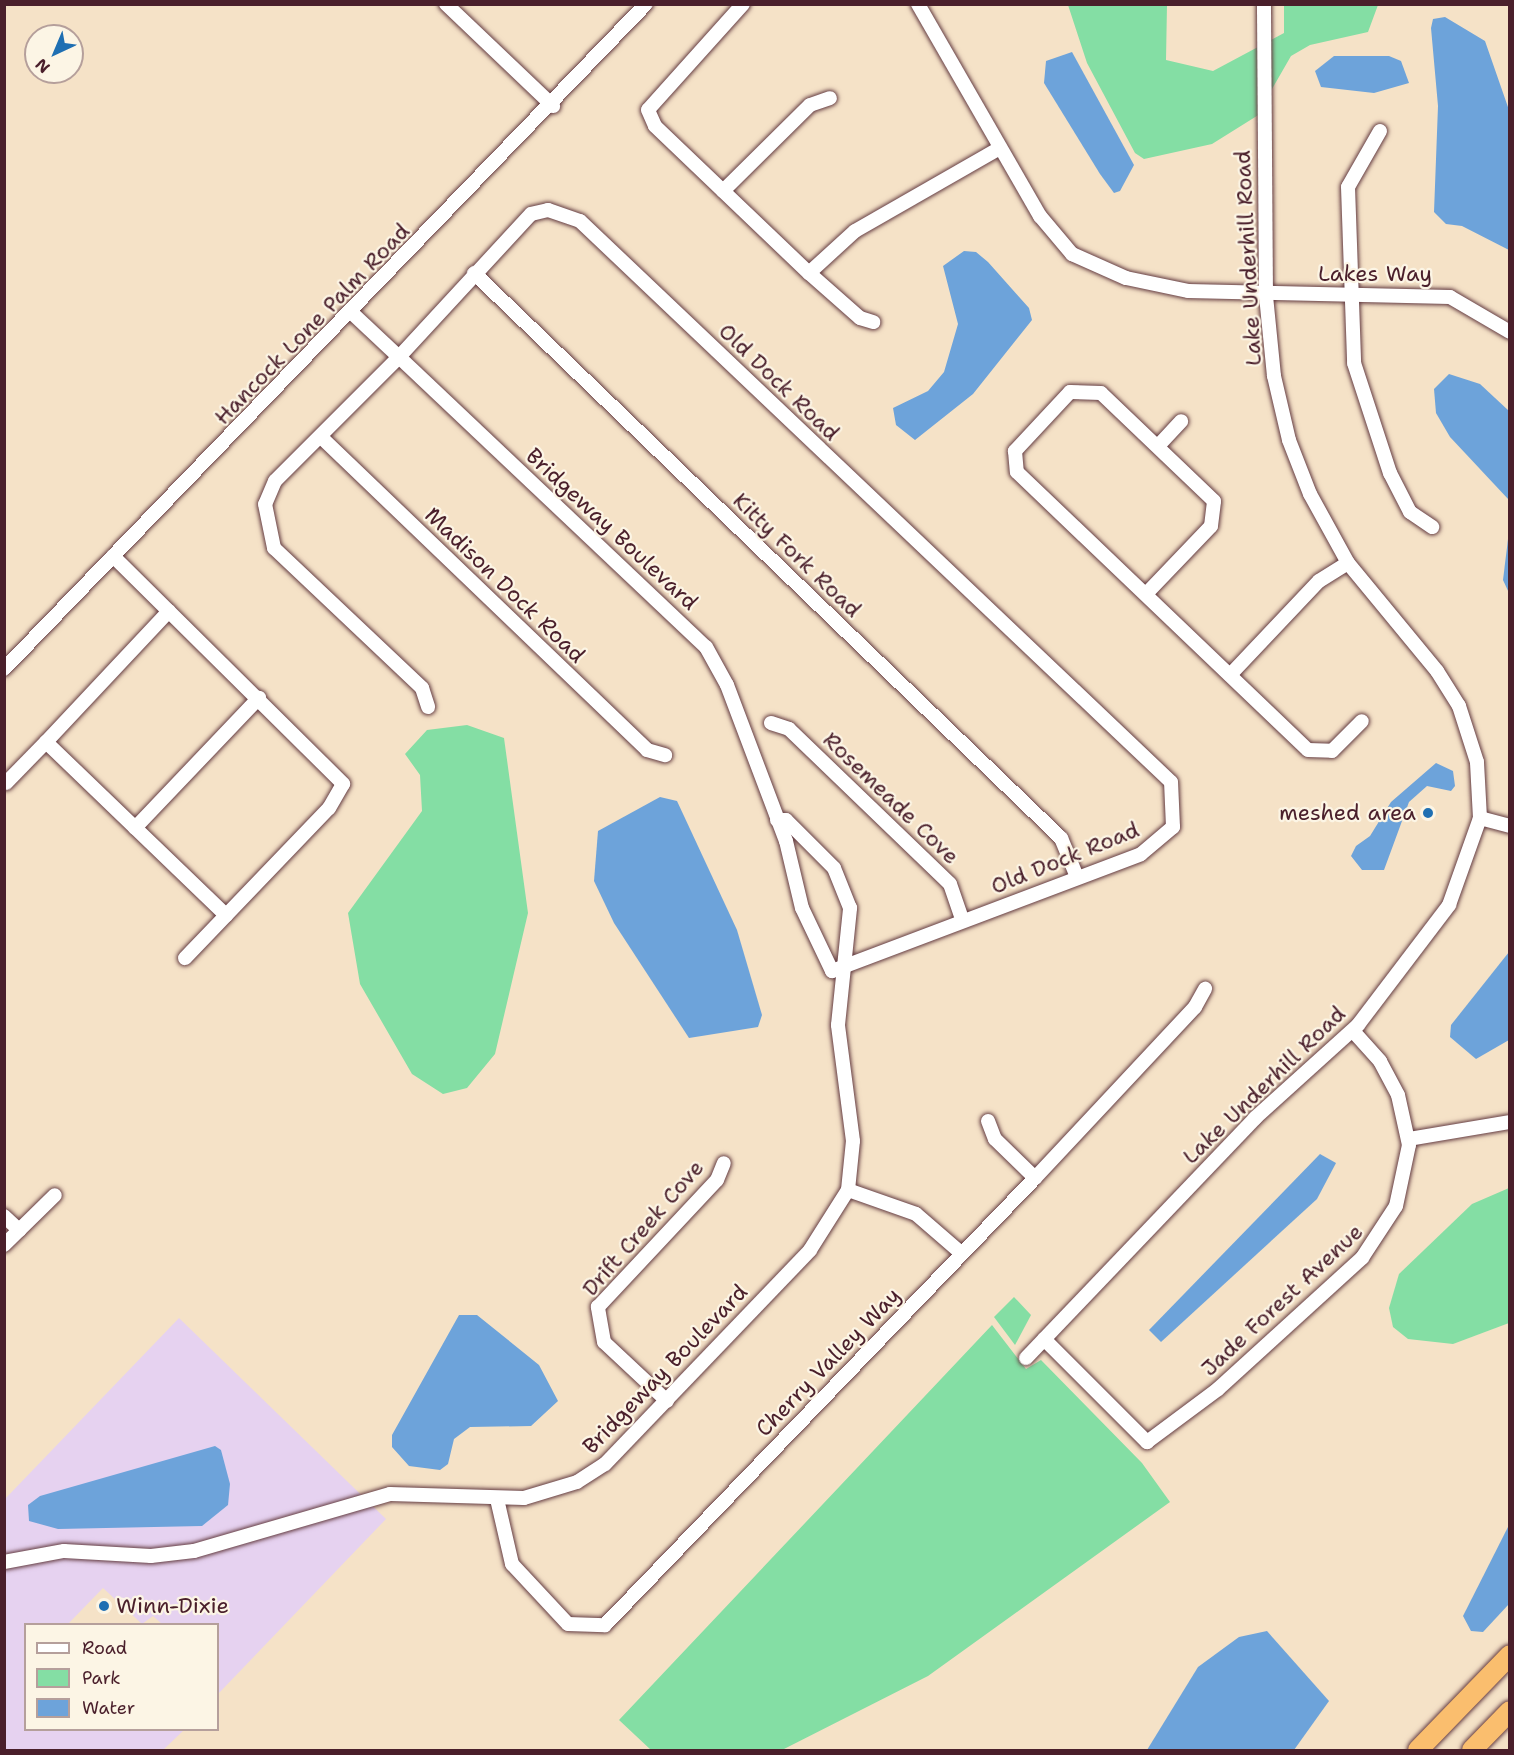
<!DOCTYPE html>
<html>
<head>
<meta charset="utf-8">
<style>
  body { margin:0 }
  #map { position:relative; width:1514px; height:1755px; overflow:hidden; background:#f5e2c7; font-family:"Shantell Sans",sans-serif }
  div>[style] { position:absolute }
  .built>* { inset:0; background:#e6d2f0 }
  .green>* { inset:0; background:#84dea4 }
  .water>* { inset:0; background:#6da3da }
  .roads { filter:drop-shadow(0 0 2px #643c42) drop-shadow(0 0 2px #643c42) }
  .minor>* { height:14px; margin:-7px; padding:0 7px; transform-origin:7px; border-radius:7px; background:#fff }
  .highway>* { height:20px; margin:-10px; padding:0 10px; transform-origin:10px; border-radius:10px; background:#fabe6e }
  .dots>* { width:16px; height:16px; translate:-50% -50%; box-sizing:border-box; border:3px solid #fcf5e5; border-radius:50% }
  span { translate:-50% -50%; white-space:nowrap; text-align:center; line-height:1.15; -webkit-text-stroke:4.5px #fcf5e5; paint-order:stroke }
  .street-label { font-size:22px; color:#4a1f2b }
  .poi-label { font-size:22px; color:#4a1f2b }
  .right { translate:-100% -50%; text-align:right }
  .left { translate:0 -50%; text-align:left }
  .frame { position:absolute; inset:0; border:6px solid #4a1f2b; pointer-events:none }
  .legend { position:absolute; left:24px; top:1623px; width:195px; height:108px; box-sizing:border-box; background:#fcf5e5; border:2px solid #b59f9b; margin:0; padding:8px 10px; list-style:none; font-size:18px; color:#4a1f2b }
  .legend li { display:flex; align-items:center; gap:12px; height:30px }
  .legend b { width:30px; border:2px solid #b59f9b }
  .north { position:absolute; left:24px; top:24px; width:60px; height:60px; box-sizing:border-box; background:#fcf5e5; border:2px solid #b59f9b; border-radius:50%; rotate:224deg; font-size:16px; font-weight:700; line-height:24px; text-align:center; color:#4a1f2b }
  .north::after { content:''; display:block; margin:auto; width:21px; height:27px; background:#1f6fb2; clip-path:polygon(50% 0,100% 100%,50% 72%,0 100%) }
</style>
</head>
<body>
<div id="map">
  <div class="built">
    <i style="clip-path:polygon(179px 1318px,386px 1519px,218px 1694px,218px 1624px,162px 1624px,153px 1616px,142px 1624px,103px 1588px,68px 1624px,26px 1624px,26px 1730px,184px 1730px,163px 1750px,5px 1750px,4px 1500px)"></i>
  </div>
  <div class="green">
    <i style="clip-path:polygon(1068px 5px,1167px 5px,1166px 60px,1213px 71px,1284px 33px,1284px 5px,1378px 5px,1368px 32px,1310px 45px,1291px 56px,1268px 96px,1268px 109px,1212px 144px,1144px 159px,1135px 153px,1087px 63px)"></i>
    <i style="clip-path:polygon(467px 725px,504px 738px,528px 913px,495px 1054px,467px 1088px,443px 1094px,412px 1074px,360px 984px,348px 913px,422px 811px,420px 775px,405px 754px,427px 730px)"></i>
    <i style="clip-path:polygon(1509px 1188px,1509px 1323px,1453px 1344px,1408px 1339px,1393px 1327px,1389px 1308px,1399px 1274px,1472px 1204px)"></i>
    <i style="clip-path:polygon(1014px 1297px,1031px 1315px,1015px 1345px,994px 1317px)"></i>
    <i style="clip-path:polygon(992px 1325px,1026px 1369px,1041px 1360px,1142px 1463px,1170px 1502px,928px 1676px,782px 1750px,651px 1750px,619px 1720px)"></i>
  </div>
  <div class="water">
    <i style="clip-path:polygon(1445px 17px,1485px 41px,1509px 110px,1509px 250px,1462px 226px,1446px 224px,1434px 212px,1438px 106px,1431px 28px,1433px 19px)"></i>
    <i style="clip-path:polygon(1072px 52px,1134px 165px,1120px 191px,1114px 193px,1100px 174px,1044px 83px,1046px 61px)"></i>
    <i style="clip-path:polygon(1334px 56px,1389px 56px,1401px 61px,1409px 83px,1374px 93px,1321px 87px,1315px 71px)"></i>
    <i style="clip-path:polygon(964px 251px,976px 252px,988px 262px,1029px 308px,1032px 320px,973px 394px,915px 440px,896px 425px,893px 408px,928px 391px,944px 372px,958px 324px,943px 266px)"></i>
    <i style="clip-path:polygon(1449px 374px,1480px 384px,1509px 411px,1509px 500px,1450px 437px,1436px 413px,1434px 389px)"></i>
    <i style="clip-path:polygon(1509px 531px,1509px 593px,1503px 580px)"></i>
    <i style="clip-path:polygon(1436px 763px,1453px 771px,1455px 786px,1451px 791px,1427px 786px,1409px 802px,1384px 870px,1362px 870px,1351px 856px,1356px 846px,1370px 836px,1391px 802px)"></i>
    <i style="clip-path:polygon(660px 797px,677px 801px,737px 930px,762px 1015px,758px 1027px,689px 1038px,614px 923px,594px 881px,598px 831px)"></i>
    <i style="clip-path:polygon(1509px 952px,1509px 1040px,1476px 1059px,1450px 1037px,1451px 1025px)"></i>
    <i style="clip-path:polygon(1320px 1154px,1336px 1163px,1317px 1199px,1161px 1342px,1149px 1330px)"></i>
    <i style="clip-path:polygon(459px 1315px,477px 1315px,539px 1365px,558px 1401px,531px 1426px,470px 1427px,454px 1439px,448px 1464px,440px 1470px,409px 1466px,392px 1447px,392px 1435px)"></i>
    <i style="clip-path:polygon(215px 1446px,221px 1450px,230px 1484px,228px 1505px,202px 1526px,58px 1529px,29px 1521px,28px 1505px,40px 1496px)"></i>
    <i style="clip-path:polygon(1509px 1525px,1509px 1604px,1483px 1632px,1471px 1631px,1463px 1616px)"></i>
    <i style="clip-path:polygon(1267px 1631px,1329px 1701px,1294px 1750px,1147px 1750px,1198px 1667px,1239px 1637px)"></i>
  </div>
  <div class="roads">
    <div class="minor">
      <i style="left:446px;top:4px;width:148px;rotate:43.6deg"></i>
      <i style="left:743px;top:4px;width:142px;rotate:131.9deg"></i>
      <i style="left:648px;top:110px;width:17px;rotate:66deg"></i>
      <i style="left:655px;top:126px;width:213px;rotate:43.7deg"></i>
      <i style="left:809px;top:273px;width:68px;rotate:41.4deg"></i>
      <i style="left:860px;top:318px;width:14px;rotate:17deg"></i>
      <i style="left:918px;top:4px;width:245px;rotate:60.1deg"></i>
      <i style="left:1040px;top:216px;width:50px;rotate:49.9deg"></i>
      <i style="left:1072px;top:254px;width:59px;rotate:24deg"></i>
      <i style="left:1126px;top:278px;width:63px;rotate:11.8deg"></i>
      <i style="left:1188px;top:291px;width:262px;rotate:1.3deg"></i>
      <i style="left:1450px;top:297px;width:69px;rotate:30.3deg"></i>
      <i style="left:1380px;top:131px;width:64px;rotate:119.7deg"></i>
      <i style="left:1348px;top:187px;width:176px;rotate:88deg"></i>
      <i style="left:1354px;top:363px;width:116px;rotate:71.9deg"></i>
      <i style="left:1390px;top:473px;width:44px;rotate:62.9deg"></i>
      <i style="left:1410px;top:512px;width:27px;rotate:34deg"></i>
      <i style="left:723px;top:191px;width:122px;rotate:-44.7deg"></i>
      <i style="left:810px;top:105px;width:21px;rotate:-19deg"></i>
      <i style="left:474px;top:273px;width:815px;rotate:43.91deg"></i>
      <i style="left:1061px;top:838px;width:42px;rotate:67.7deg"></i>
      <i style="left:809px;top:273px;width:62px;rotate:-42.4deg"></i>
      <i style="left:855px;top:231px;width:167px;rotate:-29.8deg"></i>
      <i style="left:353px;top:314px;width:63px;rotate:43.1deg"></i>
      <i style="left:399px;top:357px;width:422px;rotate:43.4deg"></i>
      <i style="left:706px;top:647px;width:43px;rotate:61.1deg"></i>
      <i style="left:727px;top:685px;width:167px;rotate:69.3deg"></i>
      <i style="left:786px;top:841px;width:69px;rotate:76.6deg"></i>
      <i style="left:802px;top:908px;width:70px;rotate:64.5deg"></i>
      <i style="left:832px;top:971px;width:330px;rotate:-20.7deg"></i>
      <i style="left:1141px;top:854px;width:42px;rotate:-40.2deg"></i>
      <i style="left:1173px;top:827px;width:45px;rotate:-92.5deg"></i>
      <i style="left:1171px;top:782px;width:815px;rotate:-136.49deg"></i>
      <i style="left:580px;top:221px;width:34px;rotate:-161deg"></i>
      <i style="left:548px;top:210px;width:17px;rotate:167deg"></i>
      <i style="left:531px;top:214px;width:195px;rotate:132.7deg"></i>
      <i style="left:399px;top:357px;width:175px;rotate:135deg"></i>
      <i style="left:275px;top:481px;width:25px;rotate:113deg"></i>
      <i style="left:265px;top:504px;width:45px;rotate:78.4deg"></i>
      <i style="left:274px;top:548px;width:204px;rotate:43.4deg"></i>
      <i style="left:422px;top:688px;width:20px;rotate:72deg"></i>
      <i style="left:321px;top:437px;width:452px;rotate:43.8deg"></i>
      <i style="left:647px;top:750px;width:19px;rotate:16deg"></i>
      <i style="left:1158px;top:446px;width:34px;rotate:-47deg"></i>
      <i style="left:113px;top:556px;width:324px;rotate:44.7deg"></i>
      <i style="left:343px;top:784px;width:28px;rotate:120deg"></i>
      <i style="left:329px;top:808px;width:208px;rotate:133.8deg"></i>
      <i style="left:1146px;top:594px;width:94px;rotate:-46.3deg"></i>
      <i style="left:1211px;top:526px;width:25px;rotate:-83deg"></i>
      <i style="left:1214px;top:501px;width:156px;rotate:-136.3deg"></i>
      <i style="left:1101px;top:393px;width:31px;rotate:-178deg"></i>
      <i style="left:1070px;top:392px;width:81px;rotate:133deg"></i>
      <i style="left:1015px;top:451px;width:21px;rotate:85deg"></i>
      <i style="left:1017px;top:472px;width:402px;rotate:43.7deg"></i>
      <i style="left:1308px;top:750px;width:24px;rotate:2deg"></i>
      <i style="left:1332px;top:751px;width:42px;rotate:-45deg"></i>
      <i style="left:169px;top:611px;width:180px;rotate:133.2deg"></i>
      <i style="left:46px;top:742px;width:250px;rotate:43.9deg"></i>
      <i style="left:4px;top:669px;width:924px;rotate:-46.01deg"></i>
      <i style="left:1230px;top:675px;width:129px;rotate:-46.6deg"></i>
      <i style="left:1319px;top:581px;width:34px;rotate:-32deg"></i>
      <i style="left:771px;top:723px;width:19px;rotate:18deg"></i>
      <i style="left:789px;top:729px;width:223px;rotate:43.9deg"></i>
      <i style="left:950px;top:884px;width:39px;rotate:71deg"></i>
      <i style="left:6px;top:783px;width:57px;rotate:-45.7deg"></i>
      <i style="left:1480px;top:818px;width:31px;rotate:15deg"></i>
      <i style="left:135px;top:828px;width:180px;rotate:-46.4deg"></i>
      <i style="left:988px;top:1121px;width:19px;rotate:69deg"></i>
      <i style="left:995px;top:1139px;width:56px;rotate:44.3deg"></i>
      <i style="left:1409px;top:1139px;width:102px;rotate:-9.6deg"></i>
      <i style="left:848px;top:1190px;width:72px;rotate:19.4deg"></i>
      <i style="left:916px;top:1214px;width:60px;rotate:40.9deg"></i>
      <i style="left:4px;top:1216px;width:21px;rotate:43deg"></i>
      <i style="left:4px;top:1245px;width:71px;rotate:-44.4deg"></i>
      <i style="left:1044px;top:1339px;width:146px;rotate:45deg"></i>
      <i style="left:1147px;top:1442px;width:89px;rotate:-36.7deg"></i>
      <i style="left:1218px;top:1389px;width:195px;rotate:-42.3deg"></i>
      <i style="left:1362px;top:1258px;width:62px;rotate:-56.8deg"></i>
      <i style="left:1396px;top:1206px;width:62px;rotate:-78deg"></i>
      <i style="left:1409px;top:1145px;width:51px;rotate:-102.4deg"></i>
      <i style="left:1398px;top:1095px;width:38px;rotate:-118deg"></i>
      <i style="left:1380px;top:1061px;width:40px;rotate:-132deg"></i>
      <i style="left:1026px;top:1358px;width:332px;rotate:-46.3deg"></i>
      <i style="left:1255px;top:1118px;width:139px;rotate:-42.1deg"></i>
      <i style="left:1358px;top:1025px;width:151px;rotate:-52.8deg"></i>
      <i style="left:1449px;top:905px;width:92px;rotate:-70.4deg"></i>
      <i style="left:1480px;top:818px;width:56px;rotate:-93.1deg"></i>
      <i style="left:1477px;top:762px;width:59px;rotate:-107.8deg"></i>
      <i style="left:1459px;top:706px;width:41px;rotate:-122.2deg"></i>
      <i style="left:1437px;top:671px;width:140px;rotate:-129.5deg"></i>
      <i style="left:1348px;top:563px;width:79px;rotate:-118.8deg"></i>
      <i style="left:1310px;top:494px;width:58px;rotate:-111.3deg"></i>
      <i style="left:1289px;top:440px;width:66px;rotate:-103.2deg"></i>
      <i style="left:1274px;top:376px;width:80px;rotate:-95.7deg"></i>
      <i style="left:1266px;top:296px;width:292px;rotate:-90.4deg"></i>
      <i style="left:667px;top:1401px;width:86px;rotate:-136.9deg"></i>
      <i style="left:604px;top:1342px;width:36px;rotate:-100deg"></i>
      <i style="left:598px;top:1307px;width:174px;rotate:-46.9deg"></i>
      <i style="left:717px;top:1180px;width:18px;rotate:-68deg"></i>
      <i style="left:497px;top:1499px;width:67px;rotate:77deg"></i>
      <i style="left:512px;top:1564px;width:82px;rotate:47deg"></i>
      <i style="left:568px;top:1624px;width:37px;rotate:2deg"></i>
      <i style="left:605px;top:1625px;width:620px;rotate:-46.11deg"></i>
      <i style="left:1035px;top:1178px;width:234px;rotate:-46.9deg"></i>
      <i style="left:1195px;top:1007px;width:21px;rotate:-61deg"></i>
      <i style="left:4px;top:1562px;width:61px;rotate:-10.4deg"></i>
      <i style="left:64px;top:1551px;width:87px;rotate:3.3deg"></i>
      <i style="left:151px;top:1556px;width:43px;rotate:-6.6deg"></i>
      <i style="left:194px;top:1551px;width:204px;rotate:-16.2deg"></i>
      <i style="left:390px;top:1494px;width:134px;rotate:1.7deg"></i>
      <i style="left:524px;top:1498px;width:55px;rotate:-16.8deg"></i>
      <i style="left:577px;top:1482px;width:33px;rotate:-33deg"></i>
      <i style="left:605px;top:1464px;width:296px;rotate:-46.2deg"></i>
      <i style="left:810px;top:1250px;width:71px;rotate:-57.7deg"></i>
      <i style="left:848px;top:1190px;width:49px;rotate:-84.2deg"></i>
      <i style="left:853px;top:1141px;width:117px;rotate:-97.4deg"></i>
      <i style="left:838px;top:1025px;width:118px;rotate:-84.1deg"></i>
      <i style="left:850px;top:908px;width:43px;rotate:-111.8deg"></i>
      <i style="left:834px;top:868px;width:68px;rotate:-135deg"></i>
      <i style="left:786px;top:820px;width:9px;rotate:180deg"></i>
    </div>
    <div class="highway">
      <i style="left:1418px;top:1750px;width:132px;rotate:-45.9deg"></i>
      <i style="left:1472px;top:1750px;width:54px;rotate:-45.7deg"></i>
    </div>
  </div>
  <div class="dots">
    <i style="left:1428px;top:813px;background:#1f6fb2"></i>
    <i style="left:104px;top:1606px;background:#1f6fb2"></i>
  </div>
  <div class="street-label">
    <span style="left:1248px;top:258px;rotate:-93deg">Lake Underhill Road</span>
    <span style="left:1375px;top:274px">Lakes Way</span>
    <span style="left:312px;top:324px;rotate:-46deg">Hancock Lone Palm Road</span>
    <span style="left:779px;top:382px;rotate:44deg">Old Dock Road</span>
    <span style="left:612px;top:529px;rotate:43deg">Bridgeway Boulevard</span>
    <span style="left:797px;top:555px;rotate:44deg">Kitty Fork Road</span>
    <span style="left:505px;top:585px;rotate:44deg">Madison Dock Road</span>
    <span style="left:891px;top:798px;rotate:44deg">Rosemeade Cove</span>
    <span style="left:1065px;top:858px;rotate:-22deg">Old Dock Road</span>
    <span style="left:1264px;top:1085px;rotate:-44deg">Lake Underhill Road</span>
    <span style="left:643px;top:1228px;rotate:-49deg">Drift Creek Cove</span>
    <span style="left:1282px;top:1300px;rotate:-43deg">Jade Forest Avenue</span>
    <span style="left:828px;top:1362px;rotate:-46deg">Cherry Valley Way</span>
    <span style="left:665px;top:1369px;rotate:-46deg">Bridgeway Boulevard</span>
  </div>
  <div class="poi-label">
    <span class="right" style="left:1416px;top:813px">meshed area</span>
    <span class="left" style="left:116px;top:1606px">Winn-Dixie</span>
  </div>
  <div class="frame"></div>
  <ul class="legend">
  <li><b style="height:8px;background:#fff"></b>Road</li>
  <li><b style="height:16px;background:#84dea4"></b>Park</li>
  <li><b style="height:16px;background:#6da3da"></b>Water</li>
  </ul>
  <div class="north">N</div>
</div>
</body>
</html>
